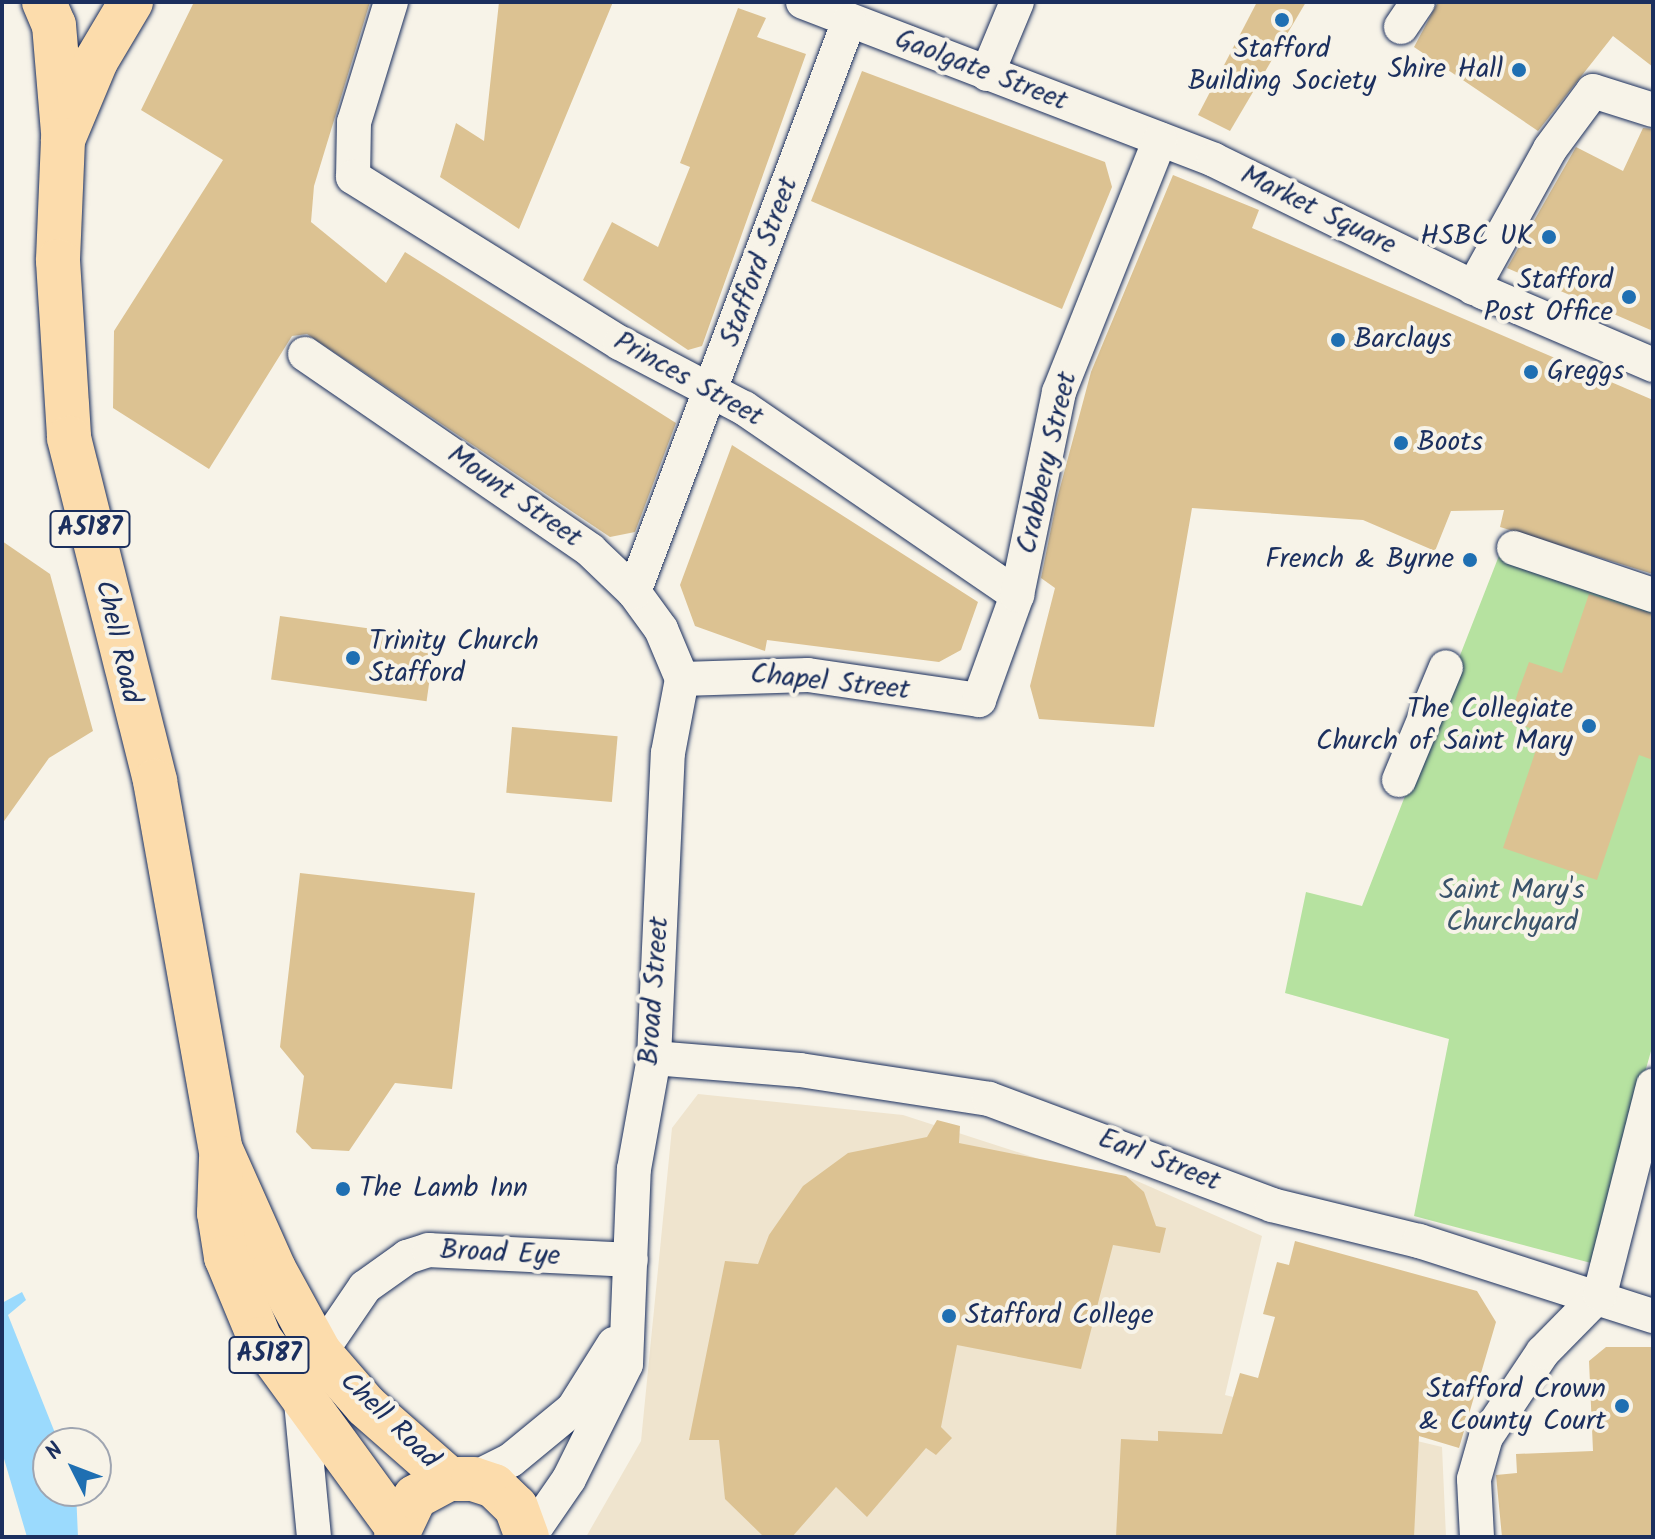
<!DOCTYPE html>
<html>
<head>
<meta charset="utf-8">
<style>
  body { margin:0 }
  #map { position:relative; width:1655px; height:1539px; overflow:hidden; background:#f7f3e8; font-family:Kalam,sans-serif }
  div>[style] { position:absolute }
  .built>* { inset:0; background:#efe4ce }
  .green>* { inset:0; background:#b6e2a0 }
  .water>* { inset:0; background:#9bdafd }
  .building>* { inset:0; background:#dcc292; transform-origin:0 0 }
  .roads { filter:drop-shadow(0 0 2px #1b2f5e) drop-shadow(0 0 2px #1b2f5e) }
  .minor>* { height:34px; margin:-17px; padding:0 17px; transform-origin:17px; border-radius:17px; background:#f7f3e8 }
  .highway>* { height:44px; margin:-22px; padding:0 22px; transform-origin:22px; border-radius:22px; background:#fcdcac }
  .dots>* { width:22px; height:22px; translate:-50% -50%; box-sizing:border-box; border:4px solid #f7f3e8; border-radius:50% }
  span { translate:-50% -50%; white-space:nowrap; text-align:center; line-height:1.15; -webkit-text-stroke:8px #f7f3e8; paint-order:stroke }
  .shield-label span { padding:2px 6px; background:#f7f3e8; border:2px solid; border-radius:6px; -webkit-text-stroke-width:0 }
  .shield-label { font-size:26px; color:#1b2f5e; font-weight:700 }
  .poi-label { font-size:28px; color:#1b2f5e }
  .right { translate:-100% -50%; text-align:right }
  .left { translate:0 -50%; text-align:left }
  .street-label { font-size:28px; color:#1b2f5e }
  .park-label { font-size:28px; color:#3a536b }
  .frame { position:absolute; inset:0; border:4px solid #1b2f5e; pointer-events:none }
  .north { position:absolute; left:32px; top:1427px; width:80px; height:80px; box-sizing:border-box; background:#f7f3e8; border:2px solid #9fa5b1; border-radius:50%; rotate:312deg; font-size:22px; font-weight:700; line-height:32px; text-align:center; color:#1b2f5e }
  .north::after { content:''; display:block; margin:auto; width:28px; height:36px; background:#1f6fb2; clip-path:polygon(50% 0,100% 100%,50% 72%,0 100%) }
</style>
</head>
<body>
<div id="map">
  <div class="built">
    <i style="clip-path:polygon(698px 1094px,903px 1115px,1042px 1160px,1128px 1177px,1262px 1236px,1225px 1395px,1442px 1447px,1446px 1537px,586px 1537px,641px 1441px,672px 1128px)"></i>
  </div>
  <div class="green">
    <i style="clip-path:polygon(1502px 548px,1653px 590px,1653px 1044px,1591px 1263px,1414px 1216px,1449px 1039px,1285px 993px,1306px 892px,1362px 906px)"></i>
  </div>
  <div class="water">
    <i style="clip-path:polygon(22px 1292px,26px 1300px,8px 1315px,59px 1443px,48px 1443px,48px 1491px,76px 1491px,78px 1537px,27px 1537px,2px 1452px,2px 1303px)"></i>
  </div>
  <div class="building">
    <i style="clip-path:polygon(194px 2px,370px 2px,314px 186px,311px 222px,386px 283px,405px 252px,676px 423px,635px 532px,610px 537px,307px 334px,292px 336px,209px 469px,113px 408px,114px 331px,223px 160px,141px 110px)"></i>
    <i style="clip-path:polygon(499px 2px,613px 2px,519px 229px,440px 177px,456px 123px,484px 141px)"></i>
    <i style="clip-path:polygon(1257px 2px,1306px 2px,1230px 131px,1198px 115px)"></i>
    <i style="clip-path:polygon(1438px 2px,1653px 2px,1653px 67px,1613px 36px,1538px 131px,1414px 47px)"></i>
    <i style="clip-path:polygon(738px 8px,766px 18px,757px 37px,806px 54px,702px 346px,688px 350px,583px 280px,612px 222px,658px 247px,690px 167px,680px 163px)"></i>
    <i style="clip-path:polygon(862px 71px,1105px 162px,1112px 187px,1062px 309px,811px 201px)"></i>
    <i style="clip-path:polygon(1643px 128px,1653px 129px,1653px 331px,1507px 268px,1576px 147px,1623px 171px)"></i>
    <i style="clip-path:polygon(1173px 175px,1259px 210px,1252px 228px,1653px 400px,1653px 574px,1500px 527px,1504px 510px,1451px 511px,1435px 551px,1363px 520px,1192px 508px,1154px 727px,1039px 719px,1030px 686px,1055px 588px,1041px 578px,1057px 499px,1091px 372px)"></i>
    <i style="clip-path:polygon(732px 445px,978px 602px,961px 650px,939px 662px,767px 640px,765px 651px,695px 626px,680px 585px)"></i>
    <i style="clip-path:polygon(2px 541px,50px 574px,93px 731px,49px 758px,2px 824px)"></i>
    <i style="clip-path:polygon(1589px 594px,1653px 614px,1653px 760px,1639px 755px,1597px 880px,1503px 848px,1542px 732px,1509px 721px,1518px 692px,1529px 662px,1562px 673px)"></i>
    <i style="left:280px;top:616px;width:157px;height:64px;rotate:8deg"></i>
    <i style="left:512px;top:727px;width:106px;height:66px;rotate:5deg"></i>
    <i style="clip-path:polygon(300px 873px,475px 893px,452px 1089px,395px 1083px,349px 1151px,312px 1149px,296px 1132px,304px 1076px,280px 1047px)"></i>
    <i style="clip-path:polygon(937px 1120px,960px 1126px,959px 1143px,1126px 1176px,1144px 1192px,1156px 1226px,1166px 1228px,1160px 1253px,1113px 1245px,1081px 1369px,957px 1345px,941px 1427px,952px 1438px,936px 1455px,926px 1448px,867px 1517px,836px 1487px,792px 1537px,764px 1537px,725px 1499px,719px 1440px,689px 1440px,725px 1261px,758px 1264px,769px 1235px,803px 1186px,848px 1153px,927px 1137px)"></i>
    <i style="clip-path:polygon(1295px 1241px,1477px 1291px,1496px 1322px,1459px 1448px,1419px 1436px,1414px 1537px,1116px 1537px,1121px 1439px,1158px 1441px,1158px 1431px,1222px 1434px,1240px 1373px,1258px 1378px,1275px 1317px,1263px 1314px,1277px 1262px,1289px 1265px)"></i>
    <i style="clip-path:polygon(1606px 1347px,1653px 1347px,1653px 1537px,1502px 1537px,1496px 1475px,1517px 1473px,1516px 1454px,1593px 1451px,1589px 1361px)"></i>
  </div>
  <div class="roads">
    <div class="minor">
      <i style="left:391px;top:2px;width:126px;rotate:107.1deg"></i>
      <i style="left:354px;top:122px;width:55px;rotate:91deg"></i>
      <i style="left:353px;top:177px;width:314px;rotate:31.9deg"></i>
      <i style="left:620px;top:343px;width:140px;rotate:27.7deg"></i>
      <i style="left:744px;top:408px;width:331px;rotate:34.4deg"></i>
      <i style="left:803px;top:2px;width:440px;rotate:21deg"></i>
      <i style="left:1214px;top:160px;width:300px;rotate:26.1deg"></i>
      <i style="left:1483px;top:292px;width:185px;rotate:23.2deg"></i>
      <i style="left:1401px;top:27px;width:30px;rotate:-56deg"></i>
      <i style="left:987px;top:74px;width:78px;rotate:-67.4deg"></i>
      <i style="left:1473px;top:288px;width:159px;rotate:-61deg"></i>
      <i style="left:1550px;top:149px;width:72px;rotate:-53.4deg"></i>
      <i style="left:1593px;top:91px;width:63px;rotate:17.6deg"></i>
      <i style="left:305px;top:354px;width:346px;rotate:34.5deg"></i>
      <i style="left:590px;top:550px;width:61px;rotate:43.7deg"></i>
      <i style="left:634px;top:592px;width:46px;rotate:53.9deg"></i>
      <i style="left:661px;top:629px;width:54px;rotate:67.2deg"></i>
      <i style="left:1514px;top:548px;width:147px;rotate:18.7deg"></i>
      <i style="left:634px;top:592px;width:610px;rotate:-69.37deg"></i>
      <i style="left:682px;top:679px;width:126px;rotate:-1.8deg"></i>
      <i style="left:808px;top:675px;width:173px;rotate:8.3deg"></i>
      <i style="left:979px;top:700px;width:112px;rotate:-70.1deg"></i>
      <i style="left:1017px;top:595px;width:207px;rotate:-78.3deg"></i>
      <i style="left:1059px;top:392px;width:272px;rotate:-68.2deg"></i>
      <i style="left:1399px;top:780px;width:122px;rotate:-67.4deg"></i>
      <i style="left:654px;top:1058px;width:146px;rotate:4.7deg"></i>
      <i style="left:800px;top:1070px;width:191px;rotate:8.7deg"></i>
      <i style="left:989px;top:1099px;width:302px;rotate:20.5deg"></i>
      <i style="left:1272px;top:1205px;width:151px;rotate:13.8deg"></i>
      <i style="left:1419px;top:1241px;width:246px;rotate:17.8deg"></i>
      <i style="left:320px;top:1353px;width:80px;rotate:-55.7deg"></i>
      <i style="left:365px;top:1287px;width:52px;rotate:-35.5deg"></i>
      <i style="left:407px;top:1257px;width:23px;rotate:-18deg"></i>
      <i style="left:429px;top:1250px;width:202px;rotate:2.8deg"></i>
      <i style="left:301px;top:1402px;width:136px;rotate:84.5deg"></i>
      <i style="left:473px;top:1479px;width:42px;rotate:-26.6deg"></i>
      <i style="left:511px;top:1460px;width:80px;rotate:-39.4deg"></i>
      <i style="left:573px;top:1409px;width:77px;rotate:-57.8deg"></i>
      <i style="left:529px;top:1537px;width:70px;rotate:-55.4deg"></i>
      <i style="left:569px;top:1479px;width:128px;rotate:-63.6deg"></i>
      <i style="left:626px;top:1364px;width:195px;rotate:-87.7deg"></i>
      <i style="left:634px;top:1169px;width:113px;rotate:-79.8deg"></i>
      <i style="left:654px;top:1058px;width:305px;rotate:-87.4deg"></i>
      <i style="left:668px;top:753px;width:75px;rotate:-79.3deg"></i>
      <i style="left:1477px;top:1537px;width:58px;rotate:-93deg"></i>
      <i style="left:1474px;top:1479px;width:44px;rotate:-74.1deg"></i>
      <i style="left:1486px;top:1437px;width:102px;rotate:-56.2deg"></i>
      <i style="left:1543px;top:1352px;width:81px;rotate:-45.5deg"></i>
      <i style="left:1600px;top:1294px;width:215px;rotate:-75.7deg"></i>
    </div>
    <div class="highway">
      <i style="left:44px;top:2px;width:25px;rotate:67deg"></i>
      <i style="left:54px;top:25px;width:108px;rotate:85.2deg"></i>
      <i style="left:131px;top:2px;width:69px;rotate:120.7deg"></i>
      <i style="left:96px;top:61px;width:86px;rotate:112.7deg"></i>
      <i style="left:63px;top:140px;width:121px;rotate:92.4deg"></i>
      <i style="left:58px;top:261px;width:177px;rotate:86.4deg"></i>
      <i style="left:69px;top:438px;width:354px;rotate:75.9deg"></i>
      <i style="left:155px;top:781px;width:375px;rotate:79.9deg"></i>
      <i style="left:221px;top:1150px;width:130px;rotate:66deg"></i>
      <i style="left:274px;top:1269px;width:96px;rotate:61.3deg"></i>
      <i style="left:320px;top:1353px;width:70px;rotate:49deg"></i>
      <i style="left:366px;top:1406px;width:111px;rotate:41.3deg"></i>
      <i style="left:221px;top:1158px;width:55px;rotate:92.1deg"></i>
      <i style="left:219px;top:1213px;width:45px;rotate:81deg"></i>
      <i style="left:226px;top:1257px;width:89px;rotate:67.5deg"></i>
      <i style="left:260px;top:1339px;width:233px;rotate:53.9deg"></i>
      <i style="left:396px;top:1537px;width:44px;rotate:-64.6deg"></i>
      <i style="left:415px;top:1497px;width:38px;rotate:-28deg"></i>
      <i style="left:449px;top:1479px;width:24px"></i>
      <i style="left:473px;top:1479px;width:22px;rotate:18deg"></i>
      <i style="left:494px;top:1486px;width:30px;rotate:44deg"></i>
      <i style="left:516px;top:1507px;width:32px;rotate:70deg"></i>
    </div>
  </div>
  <div class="dots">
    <i style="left:1282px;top:20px;background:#1f6fb2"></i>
    <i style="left:1519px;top:70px;background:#1f6fb2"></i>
    <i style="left:1549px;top:237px;background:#1f6fb2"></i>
    <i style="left:1629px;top:297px;background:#1f6fb2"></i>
    <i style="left:1338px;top:340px;background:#1f6fb2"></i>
    <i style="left:1531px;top:372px;background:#1f6fb2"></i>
    <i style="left:1401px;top:443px;background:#1f6fb2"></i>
    <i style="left:1470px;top:560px;background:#1f6fb2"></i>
    <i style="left:353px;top:658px;background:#1f6fb2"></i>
    <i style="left:1589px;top:726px;background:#1f6fb2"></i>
    <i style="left:343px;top:1189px;background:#1f6fb2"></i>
    <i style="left:949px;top:1316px;background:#1f6fb2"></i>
    <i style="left:1622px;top:1406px;background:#1f6fb2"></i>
  </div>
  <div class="shield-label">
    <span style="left:90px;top:529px">A5187</span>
    <span style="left:269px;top:1355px">A5187</span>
  </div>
  <div class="poi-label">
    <span style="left:1282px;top:66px">Stafford<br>Building Society</span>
    <span class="right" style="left:1503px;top:70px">Shire Hall</span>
    <span class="right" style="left:1533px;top:237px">HSBC UK</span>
    <span class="right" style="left:1613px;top:297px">Stafford<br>Post Office</span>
    <span class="left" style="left:1354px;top:340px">Barclays</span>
    <span class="left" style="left:1547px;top:372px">Greggs</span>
    <span class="left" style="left:1417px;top:443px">Boots</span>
    <span class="right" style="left:1454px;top:560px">French &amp; Byrne</span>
    <span class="left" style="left:369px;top:658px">Trinity Church<br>Stafford</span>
    <span class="right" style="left:1573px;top:726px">The Collegiate<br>Church of Saint Mary</span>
    <span class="left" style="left:359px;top:1189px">The Lamb Inn</span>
    <span class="left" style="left:965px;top:1316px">Stafford College</span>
    <span class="right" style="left:1606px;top:1406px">Stafford Crown<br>&amp; County Court</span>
  </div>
  <div class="street-label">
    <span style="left:981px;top:71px;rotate:21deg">Gaolgate Street</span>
    <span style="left:1318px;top:211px;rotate:26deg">Market Square</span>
    <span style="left:760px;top:262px;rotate:-70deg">Stafford Street</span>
    <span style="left:688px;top:380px;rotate:29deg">Princes Street</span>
    <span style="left:1048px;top:463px;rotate:-77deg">Crabbery Street</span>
    <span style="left:514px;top:497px;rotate:35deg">Mount Street</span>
    <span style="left:117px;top:642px;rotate:77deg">Chell Road</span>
    <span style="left:830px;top:683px;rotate:6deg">Chapel Street</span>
    <span style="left:655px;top:991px;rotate:-86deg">Broad Street</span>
    <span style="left:1159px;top:1161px;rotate:21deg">Earl Street</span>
    <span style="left:500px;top:1254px;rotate:3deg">Broad Eye</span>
    <span style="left:389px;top:1421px;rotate:44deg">Chell Road</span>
  </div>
  <div class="park-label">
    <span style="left:1512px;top:907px">Saint Mary's<br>Churchyard</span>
  </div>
  <div class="frame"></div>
  <div class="north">N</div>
</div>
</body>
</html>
